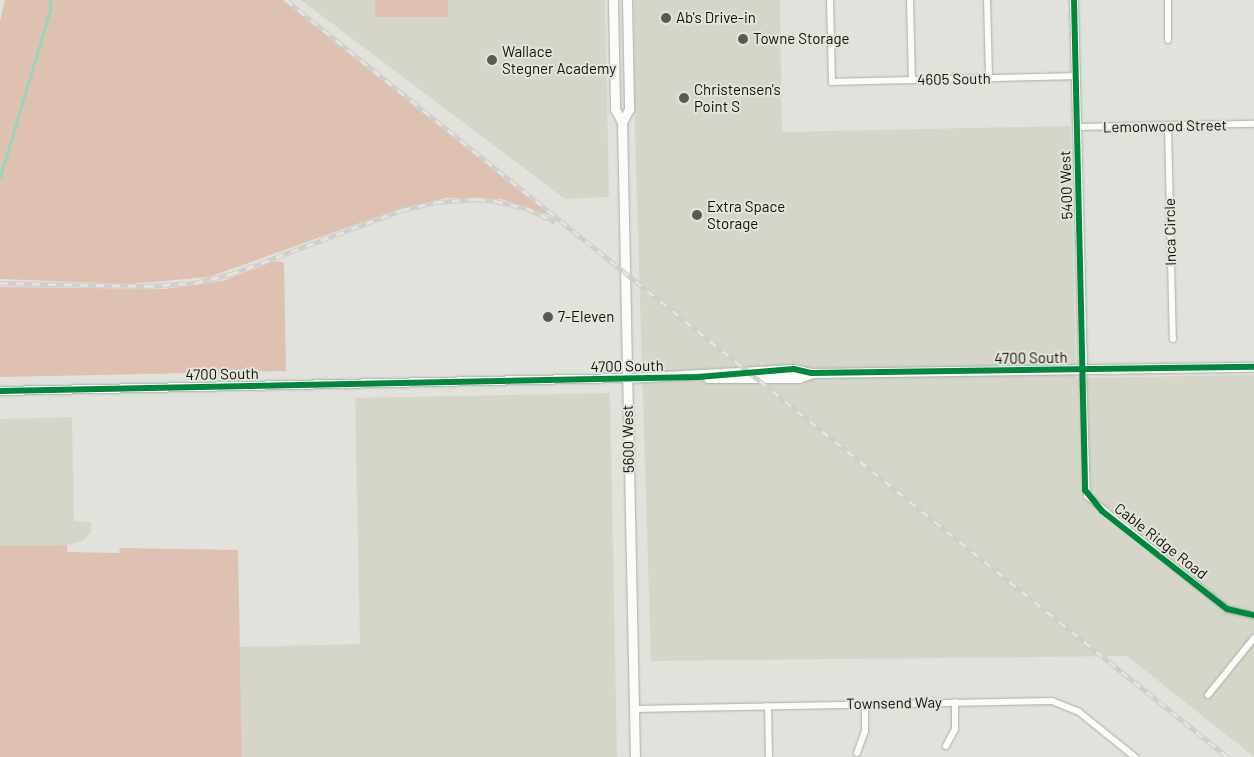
<!DOCTYPE html>
<html>
<head>
<meta charset="utf-8">
<style>
  body { margin:0 }
  #map { position:relative; width:1254px; height:757px; overflow:hidden; background:#e2e2dc; font-family:Barlow,sans-serif }
  div>[style] { position:absolute }
  .built>* { inset:0; background:#d6d5c9 }
  .green>* { inset:0; background:#dfc1b2; transform-origin:0 0 }
  .stream>* { height:2.5px; margin:-1.25px; padding:0 1.25px; transform-origin:1.25px; border-radius:1.25px; background:#97d5ba }
  .roads { filter:drop-shadow(0 0 1px #acaca8) drop-shadow(0 0 1px #acaca8) }
  .minor>* { height:6px; margin:-3px; padding:0 3px; transform-origin:3px; border-radius:3px; background:#fbfbfa }
  .tertiary>* { height:8px; margin:-4px; padding:0 4px; transform-origin:4px; border-radius:4px; background:#fbfbfa }
  .secondary>* { height:9px; margin:-4.5px; padding:0 4.5px; transform-origin:4.5px; border-radius:4.5px; background:#fbfbfa }
  .rail>* { height:4.5px; margin-top:-2.25px; transform-origin:0; background:repeating-linear-gradient(90deg,#e4e4da 0 8px,#cececc 0 16px); box-sizing:border-box; border-block:1px solid #cececc }
  .cycleway>* { height:6px; margin:-3px; padding:0 3px; transform-origin:3px; border-radius:3px; background:#00873e }
  .dots>* { width:14px; height:14px; translate:-50% -50%; box-sizing:border-box; border:2px solid #e4e4da; border-radius:50% }
  span { translate:-50% -50%; white-space:nowrap; text-align:center; line-height:1.15; -webkit-text-stroke:4px #e4e4da; paint-order:stroke }
  .poi-label { font-size:15px; color:#10100d }
  .left { translate:0 -50%; text-align:left }
  .street-label { font-size:15px; color:#10100d }
</style>
</head>
<body>
<div id="map">
  <div class="built">
    <i style="clip-path:polygon(301px 0,605px 0,609px 197px,565px 199px)"></i>
    <i style="clip-path:polygon(634px 0,780px 0,782px 132px,1070px 126px,1076px 378px,1254px 375px,1254px 757px,1127px 656px,651px 661px,635px 135px)"></i>
    <i style="clip-path:polygon(610px 393px,617px 757px,242px 757px,240px 647px,360px 644px,355px 398px)"></i>
    <i style="clip-path:polygon(72px 417px,74px 521px,91px 522px,91px 532px,83px 541px,67px 545px,0 546px,0 419px)"></i>
  </div>
  <div class="green">
    <i style="clip-path:polygon(5px 0,283px 0,552px 216px,501px 199px,446px 198px,399px 209px,209px 277px,130px 284px,0 279px,0 21px)"></i>
    <i style="left:375px;top:0;width:73px;height:17px"></i>
    <i style="clip-path:polygon(275px 261px,284px 263px,286px 371px,0 377px,0 287px,165px 289px,222px 281px)"></i>
    <i style="clip-path:polygon(67px 545px,67px 552px,119px 553px,120px 548px,238px 550px,242px 757px,0 757px,0 546px)"></i>
  </div>
  <div class="stream">
    <i style="left:0;top:177px;width:174px;rotate:-73.3deg"></i>
    <i style="left:50px;top:10px;width:10px;rotate:-90deg"></i>
  </div>
  <div class="roads">
    <div class="minor">
      <i style="left:830px;top:0;width:82px;rotate:88.6deg"></i>
      <i style="left:832px;top:82px;width:244px;rotate:-1.4deg"></i>
      <i style="left:910px;top:0;width:80px;rotate:88.6deg"></i>
      <i style="left:987px;top:0;width:78px;rotate:88.5deg"></i>
      <i style="left:1168px;top:0;width:40px;rotate:90deg"></i>
      <i style="left:1168px;top:126px;width:213px;rotate:88.7deg"></i>
      <i style="left:1077px;top:127px;width:177px;rotate:-1deg"></i>
      <i style="left:1083px;top:370px;width:126px;rotate:88.2deg"></i>
      <i style="left:1087px;top:496px;width:180px;rotate:38.9deg"></i>
      <i style="left:1227px;top:609px;width:28px;rotate:13deg"></i>
      <i style="left:1208px;top:695px;width:73px;rotate:-51.1deg"></i>
      <i style="left:768px;top:706px;width:51px;rotate:88.9deg"></i>
      <i style="left:634px;top:709px;width:418px;rotate:-1.1deg"></i>
      <i style="left:1052px;top:701px;width:29px;rotate:22deg"></i>
      <i style="left:1079px;top:712px;width:72px;rotate:38.8deg"></i>
      <i style="left:946px;top:746px;width:19px;rotate:-62deg"></i>
      <i style="left:955px;top:729px;width:27px;rotate:-90deg"></i>
      <i style="left:857px;top:753px;width:23px;rotate:-70deg"></i>
      <i style="left:865px;top:731px;width:27px;rotate:-90deg"></i>
    </div>
    <div class="tertiary">
      <i style="left:1074px;top:0;width:370px;rotate:88.6deg"></i>
      <i style="left:0;top:391px;width:627px;rotate:-1.19deg"></i>
    </div>
    <div class="secondary">
      <i style="left:613px;top:0;width:109px;rotate:88.9deg"></i>
      <i style="left:615px;top:109px;width:15px;rotate:62deg"></i>
      <i style="left:627px;top:0;width:109px;rotate:88.9deg"></i>
      <i style="left:629px;top:109px;width:15px;rotate:118deg"></i>
      <i style="left:622px;top:122px;width:635px;rotate:88.83deg"></i>
      <i style="left:627px;top:378px;width:167px;rotate:-3.1deg"></i>
      <i style="left:794px;top:369px;width:18px;rotate:13deg"></i>
      <i style="left:812px;top:373px;width:442px;rotate:-0.8deg"></i>
      <i style="left:708px;top:378px;width:91px"></i>
      <i style="left:799px;top:378px;width:14px;rotate:-21deg"></i>
    </div>
  </div>
  <div class="rail">
    <i style="left:286px;top:0;width:1208px;rotate:38.79deg"></i>
    <i style="left:0;top:283px;width:146px;rotate:1.2deg"></i>
    <i style="left:146px;top:286px;width:49px;rotate:-3.5deg"></i>
    <i style="left:195px;top:283px;width:37px;rotate:-14deg"></i>
    <i style="left:231px;top:274px;width:183px;rotate:-20.5deg"></i>
    <i style="left:402px;top:210px;width:35px;rotate:-13deg"></i>
    <i style="left:436px;top:202px;width:41px;rotate:-4.2deg"></i>
    <i style="left:477px;top:199px;width:18px;rotate:6deg"></i>
    <i style="left:495px;top:201px;width:32px;rotate:13deg"></i>
    <i style="left:526px;top:208px;width:33px;rotate:25deg"></i>
  </div>
  <div class="cycleway">
    <i style="left:1074px;top:0;width:490px;rotate:88.7deg"></i>
    <i style="left:1085px;top:490px;width:27px;rotate:51deg"></i>
    <i style="left:1102px;top:511px;width:159px;rotate:38.1deg"></i>
    <i style="left:1227px;top:609px;width:28px;rotate:13deg"></i>
    <i style="left:0;top:391px;width:698px;rotate:-1.15deg"></i>
    <i style="left:698px;top:377px;width:96px;rotate:-4.8deg"></i>
    <i style="left:794px;top:369px;width:18px;rotate:13deg"></i>
    <i style="left:812px;top:373px;width:442px;rotate:-0.8deg"></i>
  </div>
  <div class="dots">
    <i style="left:666px;top:18px;background:#5a5a55"></i>
    <i style="left:743px;top:39px;background:#5a5a55"></i>
    <i style="left:492px;top:60px;background:#5a5a55"></i>
    <i style="left:684px;top:98px;background:#5a5a55"></i>
    <i style="left:697px;top:215px;background:#5a5a55"></i>
    <i style="left:548px;top:317px;background:#5a5a55"></i>
  </div>
  <div class="poi-label">
    <span class="left" style="left:676px;top:18px">Ab's Drive-in</span>
    <span class="left" style="left:753px;top:39px">Towne Storage</span>
    <span class="left" style="left:502px;top:60px">Wallace<br>Stegner Academy</span>
    <span class="left" style="left:694px;top:98px">Christensen's<br>Point S</span>
    <span class="left" style="left:707px;top:215px">Extra Space<br>Storage</span>
    <span class="left" style="left:558px;top:317px">7-Eleven</span>
  </div>
  <div class="street-label">
    <span style="left:954px;top:79px;rotate:-1deg">4605 South</span>
    <span style="left:1165px;top:126px;rotate:-1deg">Lemonwood Street</span>
    <span style="left:1066px;top:185px;rotate:-92deg">5400 West</span>
    <span style="left:1170px;top:232px;rotate:-91deg">Inca Circle</span>
    <span style="left:1031px;top:358px;rotate:-1deg">4700 South</span>
    <span style="left:627px;top:366px;rotate:-1deg">4700 South</span>
    <span style="left:222px;top:374px;rotate:-1deg">4700 South</span>
    <span style="left:628px;top:439px;rotate:-91deg">5600 West</span>
    <span style="left:1161px;top:541px;rotate:38deg">Cable Ridge Road</span>
    <span style="left:894px;top:703px;rotate:-1deg">Townsend Way</span>
  </div>
</div>
</body>
</html>
